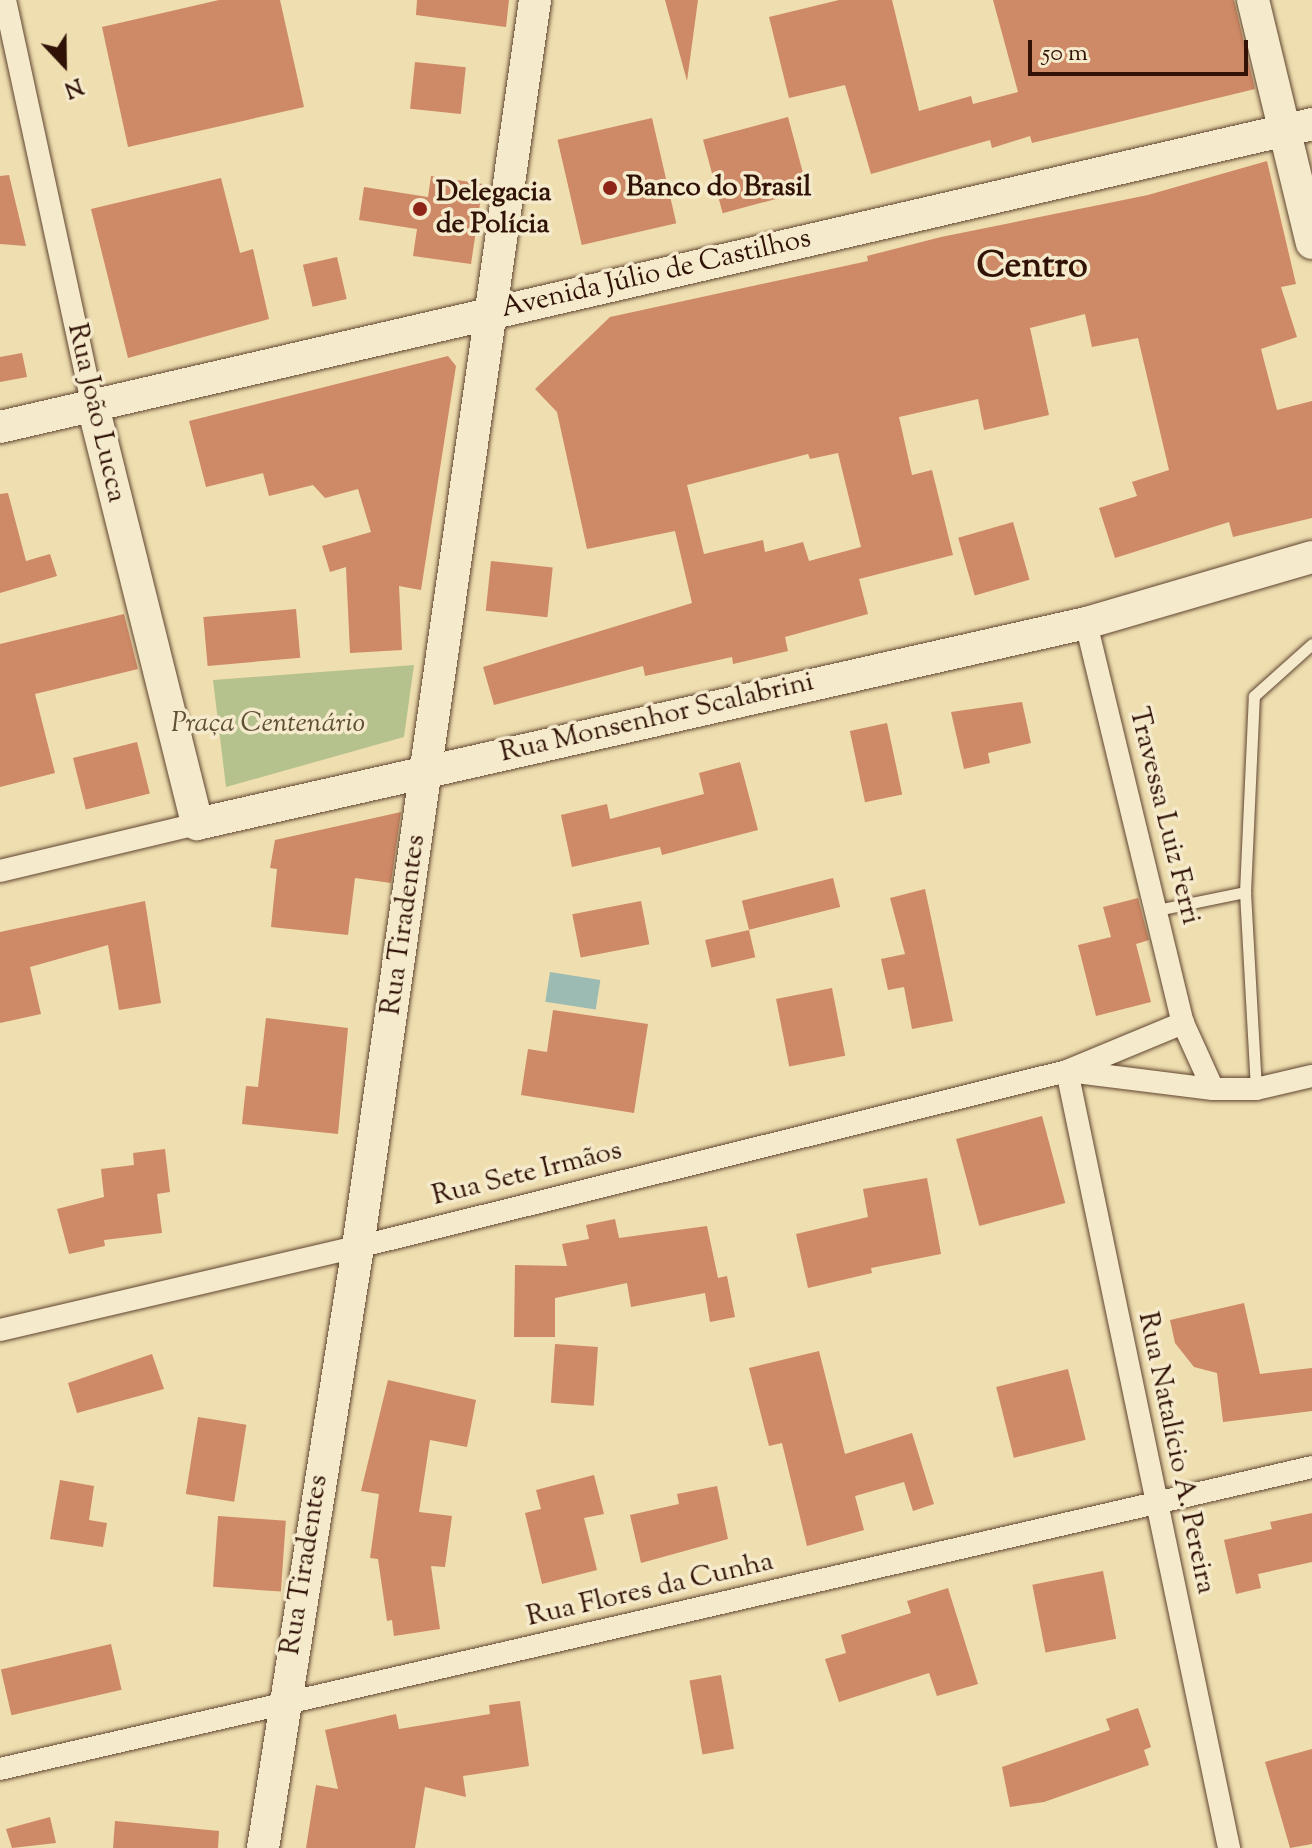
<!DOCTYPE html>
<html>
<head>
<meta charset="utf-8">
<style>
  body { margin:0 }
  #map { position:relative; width:1312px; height:1848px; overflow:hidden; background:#efdeb0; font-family:"Sorts Mill Goudy",serif }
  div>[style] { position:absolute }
  .green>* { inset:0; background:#b6c28d }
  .water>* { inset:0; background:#9cbbb2; transform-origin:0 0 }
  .building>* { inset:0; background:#ce8966; transform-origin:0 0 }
  .roads { filter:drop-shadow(0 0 2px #604530) drop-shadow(0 0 2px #604530) }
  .lane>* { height:11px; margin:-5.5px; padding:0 5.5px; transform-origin:5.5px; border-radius:5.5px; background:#f5eacc }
  .street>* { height:22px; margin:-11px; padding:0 11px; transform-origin:11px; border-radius:11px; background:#f5eacc }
  .secondary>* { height:32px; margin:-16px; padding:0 16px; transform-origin:16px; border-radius:16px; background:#f5eacc }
  .dots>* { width:22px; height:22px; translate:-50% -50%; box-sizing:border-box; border:4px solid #f5eacc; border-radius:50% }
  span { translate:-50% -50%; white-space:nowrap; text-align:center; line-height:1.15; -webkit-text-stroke:7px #f5eacc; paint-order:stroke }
  .poi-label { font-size:28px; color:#301206; font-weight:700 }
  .left { translate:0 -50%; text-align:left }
  .street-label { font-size:28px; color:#301206 }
  .park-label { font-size:28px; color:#5f5035; font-style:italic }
  .district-label { font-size:36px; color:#301206; font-weight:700 }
  .north { position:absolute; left:24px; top:24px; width:80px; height:80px; -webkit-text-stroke:6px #f5eacc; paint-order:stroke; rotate:158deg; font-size:22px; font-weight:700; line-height:32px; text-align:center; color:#301206 }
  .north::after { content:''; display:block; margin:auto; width:28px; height:36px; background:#301206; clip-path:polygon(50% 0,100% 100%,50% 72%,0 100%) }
  .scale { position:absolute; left:1028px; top:40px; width:220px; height:36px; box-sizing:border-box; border:4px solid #301206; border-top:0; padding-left:10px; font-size:24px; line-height:28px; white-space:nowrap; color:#301206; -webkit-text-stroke:6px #f5eacc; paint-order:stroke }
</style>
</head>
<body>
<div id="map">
  <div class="green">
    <i style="clip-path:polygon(414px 665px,404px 737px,226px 787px,213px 680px)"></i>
  </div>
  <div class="water">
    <i style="left:550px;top:972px;width:51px;height:30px;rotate:9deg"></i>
  </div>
  <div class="building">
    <i style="clip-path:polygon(219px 0,280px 0,304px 107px,128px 147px,102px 27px)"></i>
    <i style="clip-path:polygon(417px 0,509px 0,506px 27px,416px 15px)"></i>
    <i style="clip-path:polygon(665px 0,698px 0,687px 81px)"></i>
    <i style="clip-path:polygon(839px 0,892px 0,919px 111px,971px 96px,973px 104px,1018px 92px,993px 0,1234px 0,1255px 89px,1032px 143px,1030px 136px,992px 148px,990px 140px,871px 174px,845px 85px,789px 98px,769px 17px)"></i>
    <i style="left:415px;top:62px;width:51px;height:47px;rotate:6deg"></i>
    <i style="left:788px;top:117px;width:76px;height:88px;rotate:75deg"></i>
    <i style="left:652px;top:118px;width:108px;height:97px;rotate:77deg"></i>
    <i style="clip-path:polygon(evenodd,1267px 161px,1296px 284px,1281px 287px,1297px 337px,1261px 349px,1277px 410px,1312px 401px,1312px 518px,1233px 537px,1229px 522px,1115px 558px,1099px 508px,1137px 496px,1132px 482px,1169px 470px,1138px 338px,1092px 347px,1085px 314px,1030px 328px,1049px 415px,984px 430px,978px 399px,899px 417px,912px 475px,932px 470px,953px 555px,859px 579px,868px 614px,785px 637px,788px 651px,733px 664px,732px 657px,645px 676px,643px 666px,494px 705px,483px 667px,692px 603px,675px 531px,587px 549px,557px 412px,535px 389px,610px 317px,868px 261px,867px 256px,941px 237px,1148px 195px,1267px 161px,838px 453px,861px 547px,809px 561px,803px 542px,765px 552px,763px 540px,704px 554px,687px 485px,808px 454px,810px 459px,838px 453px)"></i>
    <i style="clip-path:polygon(9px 175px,26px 246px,0 244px,0 176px)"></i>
    <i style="clip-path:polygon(431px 176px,483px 184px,471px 264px,413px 256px,417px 229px,359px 220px,364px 187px,428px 197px)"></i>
    <i style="clip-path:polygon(221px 178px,240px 253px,253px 249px,269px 319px,128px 358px,91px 209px)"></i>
    <i style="left:337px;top:257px;width:43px;height:35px;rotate:77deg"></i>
    <i style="clip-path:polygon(22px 353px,27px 377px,0 382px,0 357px)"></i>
    <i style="clip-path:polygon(448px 356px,456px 366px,421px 590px,399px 586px,402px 650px,350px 653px,346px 567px,330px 572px,322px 546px,371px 532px,358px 489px,325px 498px,313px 485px,269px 496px,263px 473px,206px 487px,189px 421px)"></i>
    <i style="clip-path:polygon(8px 493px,26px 561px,50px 554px,57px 576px,0 593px,0 494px)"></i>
    <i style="left:1013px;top:522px;width:60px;height:57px;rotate:74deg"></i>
    <i style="left:491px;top:561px;width:62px;height:50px;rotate:6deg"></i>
    <i style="left:296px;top:609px;width:49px;height:93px;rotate:85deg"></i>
    <i style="clip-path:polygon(124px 614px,138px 669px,35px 694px,55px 773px,0 787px,0 644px)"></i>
    <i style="clip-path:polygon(1022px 702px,1031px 743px,988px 753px,990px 763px,964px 769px,951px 712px)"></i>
    <i style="left:887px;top:723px;width:73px;height:38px;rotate:78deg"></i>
    <i style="left:137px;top:742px;width:53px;height:66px;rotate:76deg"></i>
    <i style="clip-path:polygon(740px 762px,758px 830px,662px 855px,660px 847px,572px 867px,561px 815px,607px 804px,610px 819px,704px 794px,699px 773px)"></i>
    <i style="clip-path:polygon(401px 812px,391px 883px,355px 878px,348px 935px,271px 927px,277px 869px,270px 868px,275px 840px)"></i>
    <i style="left:833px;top:878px;width:30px;height:94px;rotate:76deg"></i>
    <i style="clip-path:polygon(925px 889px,953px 1021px,912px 1029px,904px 987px,888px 990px,881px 959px,905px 954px,890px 898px)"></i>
    <i style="clip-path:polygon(1138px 898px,1149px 940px,1136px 944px,1151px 1002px,1096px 1016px,1078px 945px,1111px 937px,1103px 907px)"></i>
    <i style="clip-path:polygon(145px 901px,161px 1003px,119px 1010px,108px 945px,30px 967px,41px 1014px,0 1023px,0 932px)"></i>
    <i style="left:641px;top:901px;width:44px;height:70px;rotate:79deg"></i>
    <i style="left:749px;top:930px;width:28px;height:45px;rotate:77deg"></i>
    <i style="left:832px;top:988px;width:69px;height:57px;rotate:79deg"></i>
    <i style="clip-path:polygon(553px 1010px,648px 1024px,634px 1113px,521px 1095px,528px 1049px,547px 1052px)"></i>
    <i style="clip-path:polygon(266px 1018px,348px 1028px,338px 1134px,242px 1124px,246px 1086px,258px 1087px)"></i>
    <i style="left:1042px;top:1116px;width:90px;height:89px;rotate:75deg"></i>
    <i style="clip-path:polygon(165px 1149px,170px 1192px,157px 1194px,162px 1233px,104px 1240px,105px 1246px,69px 1254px,57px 1209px,104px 1197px,101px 1169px,134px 1165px,133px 1153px)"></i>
    <i style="clip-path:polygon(927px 1178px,941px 1254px,871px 1268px,872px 1273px,808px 1288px,796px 1234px,868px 1217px,863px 1189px)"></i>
    <i style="clip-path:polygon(615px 1219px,619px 1238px,707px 1226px,718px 1278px,727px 1276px,735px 1317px,710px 1322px,705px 1293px,631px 1307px,627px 1283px,555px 1298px,555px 1337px,514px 1337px,515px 1265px,567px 1266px,562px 1244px,589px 1239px,586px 1225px)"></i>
    <i style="clip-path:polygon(1244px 1303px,1260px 1374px,1312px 1368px,1312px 1411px,1223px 1422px,1217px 1373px,1194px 1367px,1175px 1343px,1170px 1320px)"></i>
    <i style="left:555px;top:1344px;width:43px;height:59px;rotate:4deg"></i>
    <i style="clip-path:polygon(819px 1351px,845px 1454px,912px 1433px,934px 1504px,913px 1511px,904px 1482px,855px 1496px,864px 1530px,807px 1546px,782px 1443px,769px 1446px,749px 1368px)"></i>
    <i style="clip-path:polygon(152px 1354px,164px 1389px,77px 1413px,68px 1383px)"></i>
    <i style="left:1068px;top:1369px;width:73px;height:74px;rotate:76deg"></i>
    <i style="clip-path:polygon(388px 1380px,476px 1400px,467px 1447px,430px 1440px,419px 1512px,452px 1516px,445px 1567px,431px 1566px,440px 1629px,394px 1636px,392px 1620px,387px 1621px,378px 1559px,370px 1558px,379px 1494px,361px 1491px)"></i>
    <i style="left:198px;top:1417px;width:49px;height:78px;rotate:9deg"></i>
    <i style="clip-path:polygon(594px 1475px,604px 1514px,584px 1518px,597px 1570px,542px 1584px,525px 1513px,541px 1509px,536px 1490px)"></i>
    <i style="clip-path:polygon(60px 1480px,94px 1486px,89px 1520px,107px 1523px,103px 1547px,50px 1539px)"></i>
    <i style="clip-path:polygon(717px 1486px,728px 1539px,641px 1563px,630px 1515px,679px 1504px,677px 1494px)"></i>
    <i style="clip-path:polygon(1312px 1513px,1312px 1562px,1258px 1574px,1261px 1588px,1236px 1594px,1224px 1540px,1272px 1529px,1270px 1522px)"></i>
    <i style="left:218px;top:1516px;width:68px;height:71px;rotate:4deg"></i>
    <i style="left:1103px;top:1571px;width:69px;height:72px;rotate:79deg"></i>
    <i style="clip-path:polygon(948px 1588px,978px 1684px,937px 1696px,929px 1673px,839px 1702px,825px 1659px,846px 1653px,841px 1635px,911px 1613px,907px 1601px)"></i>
    <i style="left:111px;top:1644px;width:47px;height:113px;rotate:77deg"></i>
    <i style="left:721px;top:1675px;width:75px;height:32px;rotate:80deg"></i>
    <i style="clip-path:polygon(520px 1701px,529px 1766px,463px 1776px,466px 1797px,425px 1787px,415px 1848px,306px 1848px,316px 1785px,338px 1789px,325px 1730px,396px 1714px,399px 1729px,490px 1714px,489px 1705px)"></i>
    <i style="clip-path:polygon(1138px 1708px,1151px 1747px,1144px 1750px,1149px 1765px,1044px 1802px,1010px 1807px,1002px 1767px,1110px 1730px,1106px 1719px)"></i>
    <i style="clip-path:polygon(1312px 1749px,1312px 1844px,1290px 1848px,1265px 1762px)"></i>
    <i style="clip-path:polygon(50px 1817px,56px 1843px,12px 1848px,6px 1829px)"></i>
    <i style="clip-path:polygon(115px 1821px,219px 1831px,218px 1848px,113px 1848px)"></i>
  </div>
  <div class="roads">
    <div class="lane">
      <i style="left:1157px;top:910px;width:90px;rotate:-11.6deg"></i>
      <i style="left:1256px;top:1089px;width:197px;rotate:-93.2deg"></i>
      <i style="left:1245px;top:892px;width:196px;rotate:-87.4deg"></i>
      <i style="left:1254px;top:696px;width:78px;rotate:-41.9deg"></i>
    </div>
    <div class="street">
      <i style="left:5px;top:0;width:415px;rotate:77.8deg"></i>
      <i style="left:1086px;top:623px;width:412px;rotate:76.4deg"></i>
      <i style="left:0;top:871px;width:203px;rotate:-13.4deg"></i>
      <i style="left:1067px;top:1071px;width:794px;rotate:78.22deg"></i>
      <i style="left:1068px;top:1071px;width:146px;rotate:7.1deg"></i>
      <i style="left:1213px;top:1089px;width:43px"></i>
      <i style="left:1256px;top:1089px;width:57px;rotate:-13.1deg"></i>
      <i style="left:0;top:1330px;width:367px;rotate:-13.1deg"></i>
      <i style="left:358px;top:1247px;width:731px;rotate:-13.94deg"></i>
      <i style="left:1067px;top:1071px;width:126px;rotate:-22.5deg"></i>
      <i style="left:1183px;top:1023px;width:72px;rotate:65.6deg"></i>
      <i style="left:0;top:1769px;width:1346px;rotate:-12.96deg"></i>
    </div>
    <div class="secondary">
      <i style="left:1253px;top:0;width:250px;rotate:76.4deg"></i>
      <i style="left:93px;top:406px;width:431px;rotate:76deg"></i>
      <i style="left:197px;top:824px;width:911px;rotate:-12.74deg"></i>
      <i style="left:1086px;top:623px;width:235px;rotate:-16.3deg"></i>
      <i style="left:0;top:427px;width:1347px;rotate:-13deg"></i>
      <i style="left:263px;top:1848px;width:608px;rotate:-81.02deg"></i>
      <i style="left:358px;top:1247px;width:1259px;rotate:-81.92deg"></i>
    </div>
  </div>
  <div class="dots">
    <i style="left:610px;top:188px;background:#8f2418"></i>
    <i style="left:420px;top:209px;background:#8f2418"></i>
  </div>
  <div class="poi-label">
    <span class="left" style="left:626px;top:188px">Banco do Brasil</span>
    <span class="left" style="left:436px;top:209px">Delegacia<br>de Polícia</span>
  </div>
  <div class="street-label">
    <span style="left:656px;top:274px;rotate:-13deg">Avenida Júlio de Castilhos</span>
    <span style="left:96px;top:413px;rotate:77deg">Rua João Lucca</span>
    <span style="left:657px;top:718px;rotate:-13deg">Rua Monsenhor Scalabrini</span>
    <span style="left:1164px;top:816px;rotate:76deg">Travessa Luiz Ferri</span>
    <span style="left:404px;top:925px;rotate:-82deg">Rua Tiradentes</span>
    <span style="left:527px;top:1174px;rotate:-14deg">Rua Sete Irmãos</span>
    <span style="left:1176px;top:1453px;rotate:78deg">Rua Natalício A. Pereira</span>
    <span style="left:305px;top:1565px;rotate:-81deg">Rua Tiradentes</span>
    <span style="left:650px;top:1590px;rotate:-13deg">Rua Flores da Cunha</span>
  </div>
  <div class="park-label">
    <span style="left:268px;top:724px">Praça Centenário</span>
  </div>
  <div class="district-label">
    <span style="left:1032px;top:268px">Centro</span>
  </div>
  <div class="north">N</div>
  <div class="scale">50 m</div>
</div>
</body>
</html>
